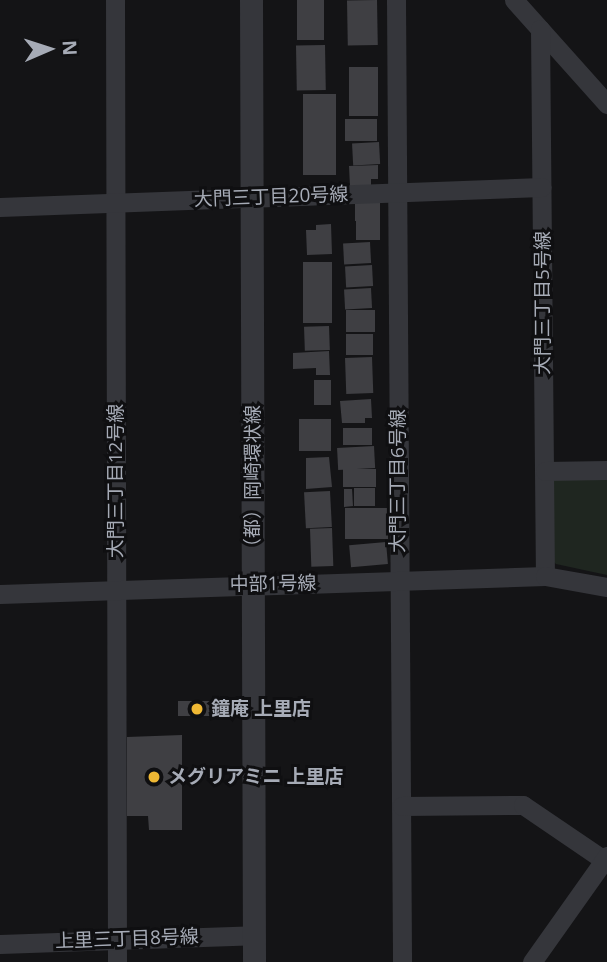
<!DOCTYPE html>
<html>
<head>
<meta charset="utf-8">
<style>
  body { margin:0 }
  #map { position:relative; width:607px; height:962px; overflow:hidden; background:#141416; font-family:"Open Sans","Noto Sans JP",sans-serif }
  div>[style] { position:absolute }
  .green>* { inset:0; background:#1f2620 }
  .building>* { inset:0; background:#3f3f43; transform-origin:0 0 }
  .minor>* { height:19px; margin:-9.5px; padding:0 9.5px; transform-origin:9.5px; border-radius:9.5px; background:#35363b }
  .tertiary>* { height:23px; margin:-11.5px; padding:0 11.5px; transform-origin:11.5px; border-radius:11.5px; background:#35363b }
  .dots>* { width:19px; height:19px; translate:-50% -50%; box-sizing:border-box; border:4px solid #0f0f11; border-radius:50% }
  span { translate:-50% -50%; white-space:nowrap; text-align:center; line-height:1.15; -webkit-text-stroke:6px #0f0f11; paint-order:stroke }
  .street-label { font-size:19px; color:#a6abb6 }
  .poi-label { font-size:19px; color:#a6abb6; font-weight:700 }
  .left { translate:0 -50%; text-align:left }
  .north { position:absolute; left:14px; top:14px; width:70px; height:70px; -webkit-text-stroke:5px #0f0f11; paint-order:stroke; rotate:87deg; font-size:19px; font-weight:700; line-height:28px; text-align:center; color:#a6abb6 }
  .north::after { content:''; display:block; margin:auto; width:24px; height:32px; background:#a6abb6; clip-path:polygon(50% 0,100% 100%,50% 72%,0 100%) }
</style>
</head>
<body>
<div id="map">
  <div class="green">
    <i style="clip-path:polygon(607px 475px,607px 575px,556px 564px,553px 561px,552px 480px)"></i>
  </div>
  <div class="building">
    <i style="left:297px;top:0;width:27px;height:40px"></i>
    <i style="left:377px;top:0;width:45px;height:30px;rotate:89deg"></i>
    <i style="left:325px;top:45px;width:45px;height:29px;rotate:89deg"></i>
    <i style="left:378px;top:67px;width:49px;height:29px;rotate:90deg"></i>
    <i style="left:336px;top:94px;width:81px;height:33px;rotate:90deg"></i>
    <i style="left:345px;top:119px;width:32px;height:22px"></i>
    <i style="left:379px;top:142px;width:22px;height:27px;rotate:87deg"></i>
    <i style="clip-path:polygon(378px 165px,378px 179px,371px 179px,371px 186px,350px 187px,349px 166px)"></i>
    <i style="left:355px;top:199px;width:25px;height:22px"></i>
    <i style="left:380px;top:221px;width:19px;height:24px;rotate:90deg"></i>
    <i style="clip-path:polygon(331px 224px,332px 254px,307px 255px,306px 230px,316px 230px,316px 225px)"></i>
    <i style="left:370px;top:242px;width:21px;height:27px;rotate:87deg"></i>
    <i style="left:303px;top:262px;width:29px;height:61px"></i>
    <i style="left:372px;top:265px;width:21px;height:27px;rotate:87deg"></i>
    <i style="left:371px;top:288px;width:20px;height:27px;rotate:87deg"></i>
    <i style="left:375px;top:310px;width:22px;height:29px;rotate:90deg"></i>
    <i style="left:329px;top:326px;width:24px;height:25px;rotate:88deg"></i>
    <i style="left:346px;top:334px;width:27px;height:21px"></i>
    <i style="clip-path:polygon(329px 351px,330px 375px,316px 375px,316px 368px,293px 369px,293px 353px)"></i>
    <i style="left:372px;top:357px;width:36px;height:27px;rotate:88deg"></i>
    <i style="left:331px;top:380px;width:25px;height:17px;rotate:90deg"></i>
    <i style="clip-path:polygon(371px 399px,372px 418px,365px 418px,365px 423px,342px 423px,340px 401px)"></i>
    <i style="left:299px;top:419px;width:32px;height:32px"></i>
    <i style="left:343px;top:428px;width:29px;height:17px"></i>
    <i style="left:374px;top:446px;width:22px;height:37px;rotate:87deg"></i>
    <i style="clip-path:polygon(329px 457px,332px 487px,306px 489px,306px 458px)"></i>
    <i style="left:376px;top:469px;width:18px;height:33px;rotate:90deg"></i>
    <i style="left:375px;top:488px;width:18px;height:21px;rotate:90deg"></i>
    <i style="clip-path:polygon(344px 489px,352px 489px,353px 506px,344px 507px)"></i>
    <i style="left:330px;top:491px;width:36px;height:26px;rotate:87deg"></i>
    <i style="left:345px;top:508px;width:43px;height:31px"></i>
    <i style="left:332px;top:528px;width:38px;height:22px;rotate:88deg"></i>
    <i style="left:386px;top:542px;width:22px;height:37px;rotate:85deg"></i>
    <i style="left:216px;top:701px;width:15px;height:38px;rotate:90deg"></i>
    <i style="clip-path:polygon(182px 735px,182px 830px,149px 830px,148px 816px,127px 816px,127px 737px)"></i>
  </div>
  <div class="minor">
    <i style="left:115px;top:0;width:962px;rotate:89.88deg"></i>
    <i style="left:396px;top:0;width:962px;rotate:89.64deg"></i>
    <i style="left:514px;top:0;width:140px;rotate:48.2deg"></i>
    <i style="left:540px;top:29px;width:547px;rotate:89.48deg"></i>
    <i style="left:0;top:207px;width:542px;rotate:-2.11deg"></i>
    <i style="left:545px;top:471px;width:62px;rotate:-0.9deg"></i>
    <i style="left:0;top:594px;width:545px;rotate:-1.89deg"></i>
    <i style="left:545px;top:576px;width:63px;rotate:10.1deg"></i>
    <i style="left:402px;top:806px;width:121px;rotate:-0.5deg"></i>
    <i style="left:523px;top:805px;width:102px;rotate:34.2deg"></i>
    <i style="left:0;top:944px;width:254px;rotate:-2deg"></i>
    <i style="left:532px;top:962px;width:130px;rotate:-54.7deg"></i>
  </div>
  <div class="tertiary">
    <i style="left:251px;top:0;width:962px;rotate:89.82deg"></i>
  </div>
  <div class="dots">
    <i style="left:197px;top:709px;background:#efb834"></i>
    <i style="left:154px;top:777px;background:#efb834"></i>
  </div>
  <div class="street-label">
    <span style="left:271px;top:197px;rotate:-2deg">大門三丁目20号線</span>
    <span style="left:543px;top:303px;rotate:-90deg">大門三丁目5号線</span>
    <span style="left:116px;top:481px;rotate:-90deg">大門三丁目12号線</span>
    <span style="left:253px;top:481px;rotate:-90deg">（都）岡崎環状線</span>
    <span style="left:398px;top:481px;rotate:-90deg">大門三丁目6号線</span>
    <span style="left:273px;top:584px;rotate:-1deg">中部1号線</span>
    <span style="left:127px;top:939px;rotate:-2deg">上里三丁目8号線</span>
  </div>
  <div class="poi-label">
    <span class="left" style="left:211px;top:709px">鐘庵 上里店</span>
    <span class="left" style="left:168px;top:777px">メグリアミニ 上里店</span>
  </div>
  <div class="north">N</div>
</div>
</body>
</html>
